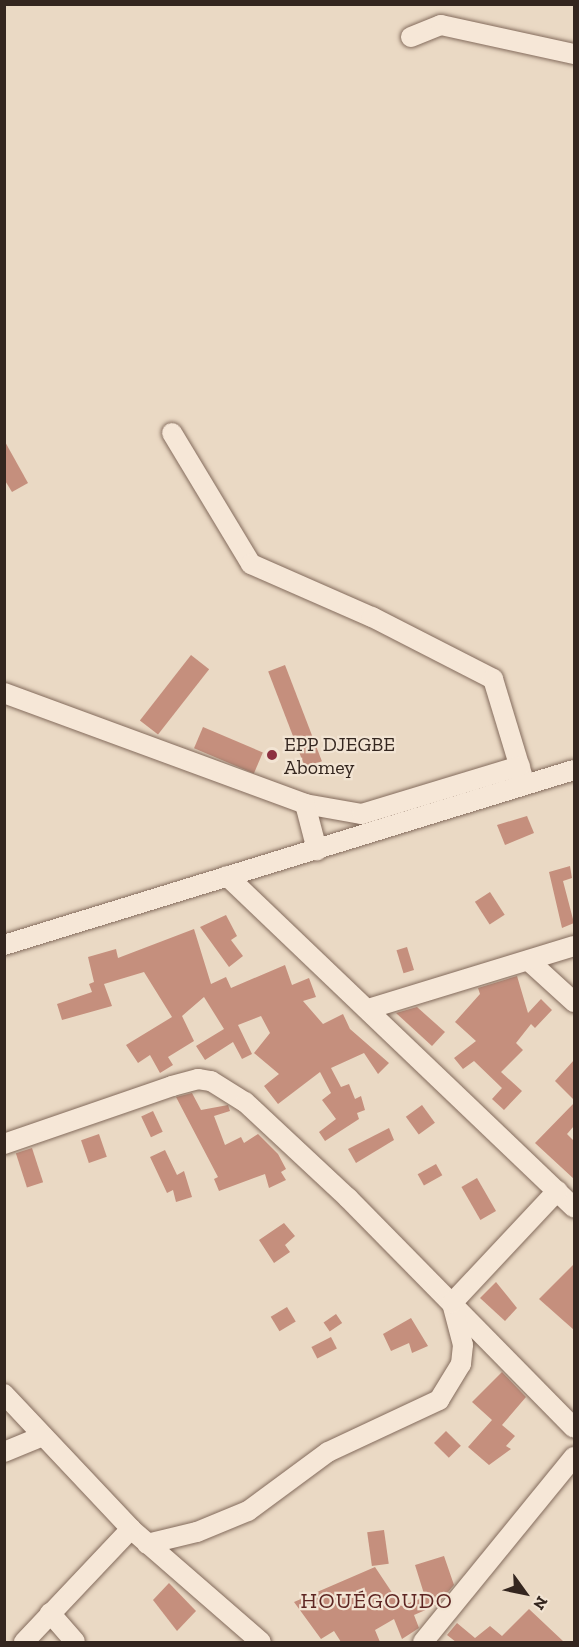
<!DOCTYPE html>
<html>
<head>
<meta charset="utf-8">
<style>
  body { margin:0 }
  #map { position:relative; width:579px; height:1647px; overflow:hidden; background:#ead9c4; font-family:"Zilla Slab",serif }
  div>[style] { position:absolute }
  .building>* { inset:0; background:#c58f7d; transform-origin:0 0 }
  .roads { filter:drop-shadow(0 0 2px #836b5c) drop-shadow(0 0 2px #836b5c) }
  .minor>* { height:20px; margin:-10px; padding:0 10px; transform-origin:10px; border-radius:10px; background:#f6e7d7 }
  .dots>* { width:16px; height:16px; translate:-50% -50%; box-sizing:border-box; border:3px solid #f2e4d3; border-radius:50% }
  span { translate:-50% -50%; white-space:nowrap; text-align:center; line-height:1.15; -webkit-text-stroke:4.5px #f2e4d3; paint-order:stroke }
  .poi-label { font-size:20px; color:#34261f }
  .left { translate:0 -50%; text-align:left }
  .quarter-label { font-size:22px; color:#5d2522; letter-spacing:1.5px }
  .frame { position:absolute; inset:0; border:6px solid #34261f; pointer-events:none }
  .north { position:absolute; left:495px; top:1563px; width:60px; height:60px; -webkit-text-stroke:4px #f2e4d3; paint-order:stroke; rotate:123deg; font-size:16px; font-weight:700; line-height:24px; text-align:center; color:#34261f }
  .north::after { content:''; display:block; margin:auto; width:21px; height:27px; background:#34261f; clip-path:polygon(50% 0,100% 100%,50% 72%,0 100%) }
</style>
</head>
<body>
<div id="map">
  <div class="building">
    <i style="clip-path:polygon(4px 440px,28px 483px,12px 492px,4px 479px)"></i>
    <i style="left:191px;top:655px;width:23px;height:83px;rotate:38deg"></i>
    <i style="left:285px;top:665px;width:103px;height:18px;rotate:69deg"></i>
    <i style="left:203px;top:727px;width:65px;height:23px;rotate:23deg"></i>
    <i style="clip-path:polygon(527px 816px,534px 833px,505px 845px,497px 825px)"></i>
    <i style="clip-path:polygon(570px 866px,572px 878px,563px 881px,574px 923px,562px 928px,549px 872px)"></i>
    <i style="left:490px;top:892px;width:27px;height:18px;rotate:57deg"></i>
    <i style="clip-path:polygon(226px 915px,237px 936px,231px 940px,243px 956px,229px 967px,200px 927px)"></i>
    <i style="clip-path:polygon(194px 929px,211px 984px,226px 977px,231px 988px,285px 965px,292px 985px,309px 978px,316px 997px,303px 1001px,323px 1024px,343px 1014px,350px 1029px,389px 1063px,378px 1074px,364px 1053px,331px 1068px,341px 1087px,349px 1084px,355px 1099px,361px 1096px,365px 1110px,357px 1113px,359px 1119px,325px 1141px,319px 1132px,336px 1119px,322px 1100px,331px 1093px,320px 1072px,278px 1104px,264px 1086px,279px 1074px,254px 1053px,270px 1033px,261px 1016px,238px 1025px,252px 1054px,242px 1059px,233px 1042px,205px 1060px,196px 1046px,224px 1029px,204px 997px,182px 1016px,194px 1041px,168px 1057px,173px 1065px,160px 1073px,150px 1055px,138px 1063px,126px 1045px,172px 1017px,144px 972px,104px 984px,112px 1006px,62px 1020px,57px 1004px,92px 992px,89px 984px,94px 982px,88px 957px,116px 949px,118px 958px)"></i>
    <i style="left:407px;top:947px;width:24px;height:11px;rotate:73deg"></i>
    <i style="clip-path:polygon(517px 976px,528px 1013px,541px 999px,552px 1010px,535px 1028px,531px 1024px,516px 1043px,523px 1050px,501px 1072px,522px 1091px,504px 1110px,492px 1099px,502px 1088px,474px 1061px,463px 1069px,454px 1058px,476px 1041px,455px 1022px,480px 994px,478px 988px)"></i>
    <i style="clip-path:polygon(417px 1007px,445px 1032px,432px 1046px,396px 1013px)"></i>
    <i style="clip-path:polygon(574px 1060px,574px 1100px,555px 1081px)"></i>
    <i style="clip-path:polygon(192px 1093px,201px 1110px,228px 1105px,230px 1111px,214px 1116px,225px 1145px,241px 1137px,244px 1143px,258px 1134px,278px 1154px,286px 1169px,281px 1172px,286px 1180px,269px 1188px,265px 1174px,219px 1191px,214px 1179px,218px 1177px,176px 1097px)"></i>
    <i style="clip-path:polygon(574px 1103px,574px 1126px,567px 1134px,574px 1141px,574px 1179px,535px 1143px)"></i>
    <i style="left:422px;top:1105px;width:22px;height:20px;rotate:54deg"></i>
    <i style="left:153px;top:1111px;width:23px;height:13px;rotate:65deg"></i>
    <i style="clip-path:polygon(389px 1128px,394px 1140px,356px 1163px,348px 1149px)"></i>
    <i style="left:99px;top:1134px;width:24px;height:19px;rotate:71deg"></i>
    <i style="left:32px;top:1148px;width:36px;height:17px;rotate:72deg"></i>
    <i style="clip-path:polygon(165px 1150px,177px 1175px,184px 1171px,192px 1197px,176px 1202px,173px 1190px,167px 1193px,150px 1157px)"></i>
    <i style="left:436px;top:1164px;width:13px;height:21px;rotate:61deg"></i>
    <i style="left:477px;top:1178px;width:38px;height:18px;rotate:60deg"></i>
    <i style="clip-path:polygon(284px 1223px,295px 1236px,285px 1245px,290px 1252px,274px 1263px,259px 1240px)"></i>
    <i style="clip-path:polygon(574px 1264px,574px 1330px,539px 1299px)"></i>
    <i style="clip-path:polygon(496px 1282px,517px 1308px,505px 1321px,480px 1298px)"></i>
    <i style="left:287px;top:1307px;width:17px;height:19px;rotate:59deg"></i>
    <i style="left:336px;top:1314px;width:11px;height:15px;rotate:56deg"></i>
    <i style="clip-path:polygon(411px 1318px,428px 1346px,412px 1353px,409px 1343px,391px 1351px,383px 1334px)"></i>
    <i style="left:331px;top:1337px;width:13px;height:22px;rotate:63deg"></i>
    <i style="clip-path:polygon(502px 1372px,526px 1397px,502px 1425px,515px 1436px,506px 1446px,511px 1449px,489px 1465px,468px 1447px,492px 1420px,472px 1402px)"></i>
    <i style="left:446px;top:1431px;width:21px;height:17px;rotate:45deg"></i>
    <i style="left:384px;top:1530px;width:34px;height:17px;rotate:82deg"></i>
    <i style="clip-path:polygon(444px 1556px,454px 1585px,437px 1605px,414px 1615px,419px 1628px,402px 1639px,394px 1619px,375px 1630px,380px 1642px,341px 1642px,334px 1631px,321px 1639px,294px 1602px,375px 1567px,401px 1606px,425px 1597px,415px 1565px)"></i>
    <i style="clip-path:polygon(169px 1583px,196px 1611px,177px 1631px,153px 1600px)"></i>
    <i style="clip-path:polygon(529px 1609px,564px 1642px,456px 1642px,447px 1635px,457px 1623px,475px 1638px,490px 1626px,502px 1636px)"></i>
  </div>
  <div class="roads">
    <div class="minor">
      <i style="left:411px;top:37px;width:32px;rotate:-22deg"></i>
      <i style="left:441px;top:25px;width:136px;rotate:12.3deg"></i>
      <i style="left:172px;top:433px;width:153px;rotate:58.9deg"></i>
      <i style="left:251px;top:564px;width:132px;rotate:23.7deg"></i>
      <i style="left:372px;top:617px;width:136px;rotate:27.1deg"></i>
      <i style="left:493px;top:679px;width:103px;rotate:73.1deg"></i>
      <i style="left:4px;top:693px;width:321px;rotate:20.2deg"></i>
      <i style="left:305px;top:804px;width:58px;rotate:10deg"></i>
      <i style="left:362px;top:814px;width:165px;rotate:-16.9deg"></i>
      <i style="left:305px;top:804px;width:48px;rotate:75.4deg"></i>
      <i style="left:227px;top:876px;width:480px;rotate:43.7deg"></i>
      <i style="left:4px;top:945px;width:596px;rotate:-17.07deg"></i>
      <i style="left:529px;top:961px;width:61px;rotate:42.3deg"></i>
      <i style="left:368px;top:1009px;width:215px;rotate:-17deg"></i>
      <i style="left:4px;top:1144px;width:178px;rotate:-19deg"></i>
      <i style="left:172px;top:1086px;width:27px;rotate:-15deg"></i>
      <i style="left:198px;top:1079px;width:13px;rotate:9deg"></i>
      <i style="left:211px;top:1081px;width:40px;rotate:32deg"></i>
      <i style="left:245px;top:1102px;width:141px;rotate:43deg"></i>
      <i style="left:348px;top:1198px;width:322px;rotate:45.5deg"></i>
      <i style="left:4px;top:1394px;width:185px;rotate:46.7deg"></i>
      <i style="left:131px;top:1529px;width:172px;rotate:41deg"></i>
      <i style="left:4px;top:1452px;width:42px;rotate:-22.3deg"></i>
      <i style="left:147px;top:1544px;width:51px;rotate:-13.5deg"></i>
      <i style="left:197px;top:1532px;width:55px;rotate:-22.4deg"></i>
      <i style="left:248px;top:1511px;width:99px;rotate:-36.4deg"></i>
      <i style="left:328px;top:1452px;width:123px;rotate:-25.1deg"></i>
      <i style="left:439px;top:1400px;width:42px;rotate:-58.6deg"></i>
      <i style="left:461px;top:1364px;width:19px;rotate:-84deg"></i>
      <i style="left:463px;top:1345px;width:43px;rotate:-104.7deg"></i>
      <i style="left:452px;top:1303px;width:154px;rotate:-46.8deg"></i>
      <i style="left:50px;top:1613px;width:38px;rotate:49deg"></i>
      <i style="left:24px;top:1642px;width:156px;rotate:-46.6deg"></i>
      <i style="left:423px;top:1642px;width:239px;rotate:-50.8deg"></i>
    </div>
  </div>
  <div class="dots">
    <i style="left:272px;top:755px;background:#8d3141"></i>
  </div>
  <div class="poi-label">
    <span class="left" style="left:284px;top:756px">EPP DJEGBE<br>Abomey</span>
  </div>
  <div class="quarter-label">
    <span style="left:377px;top:1601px">HOUÉGOUDO</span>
  </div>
  <div class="frame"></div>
  <div class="north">N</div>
</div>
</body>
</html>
